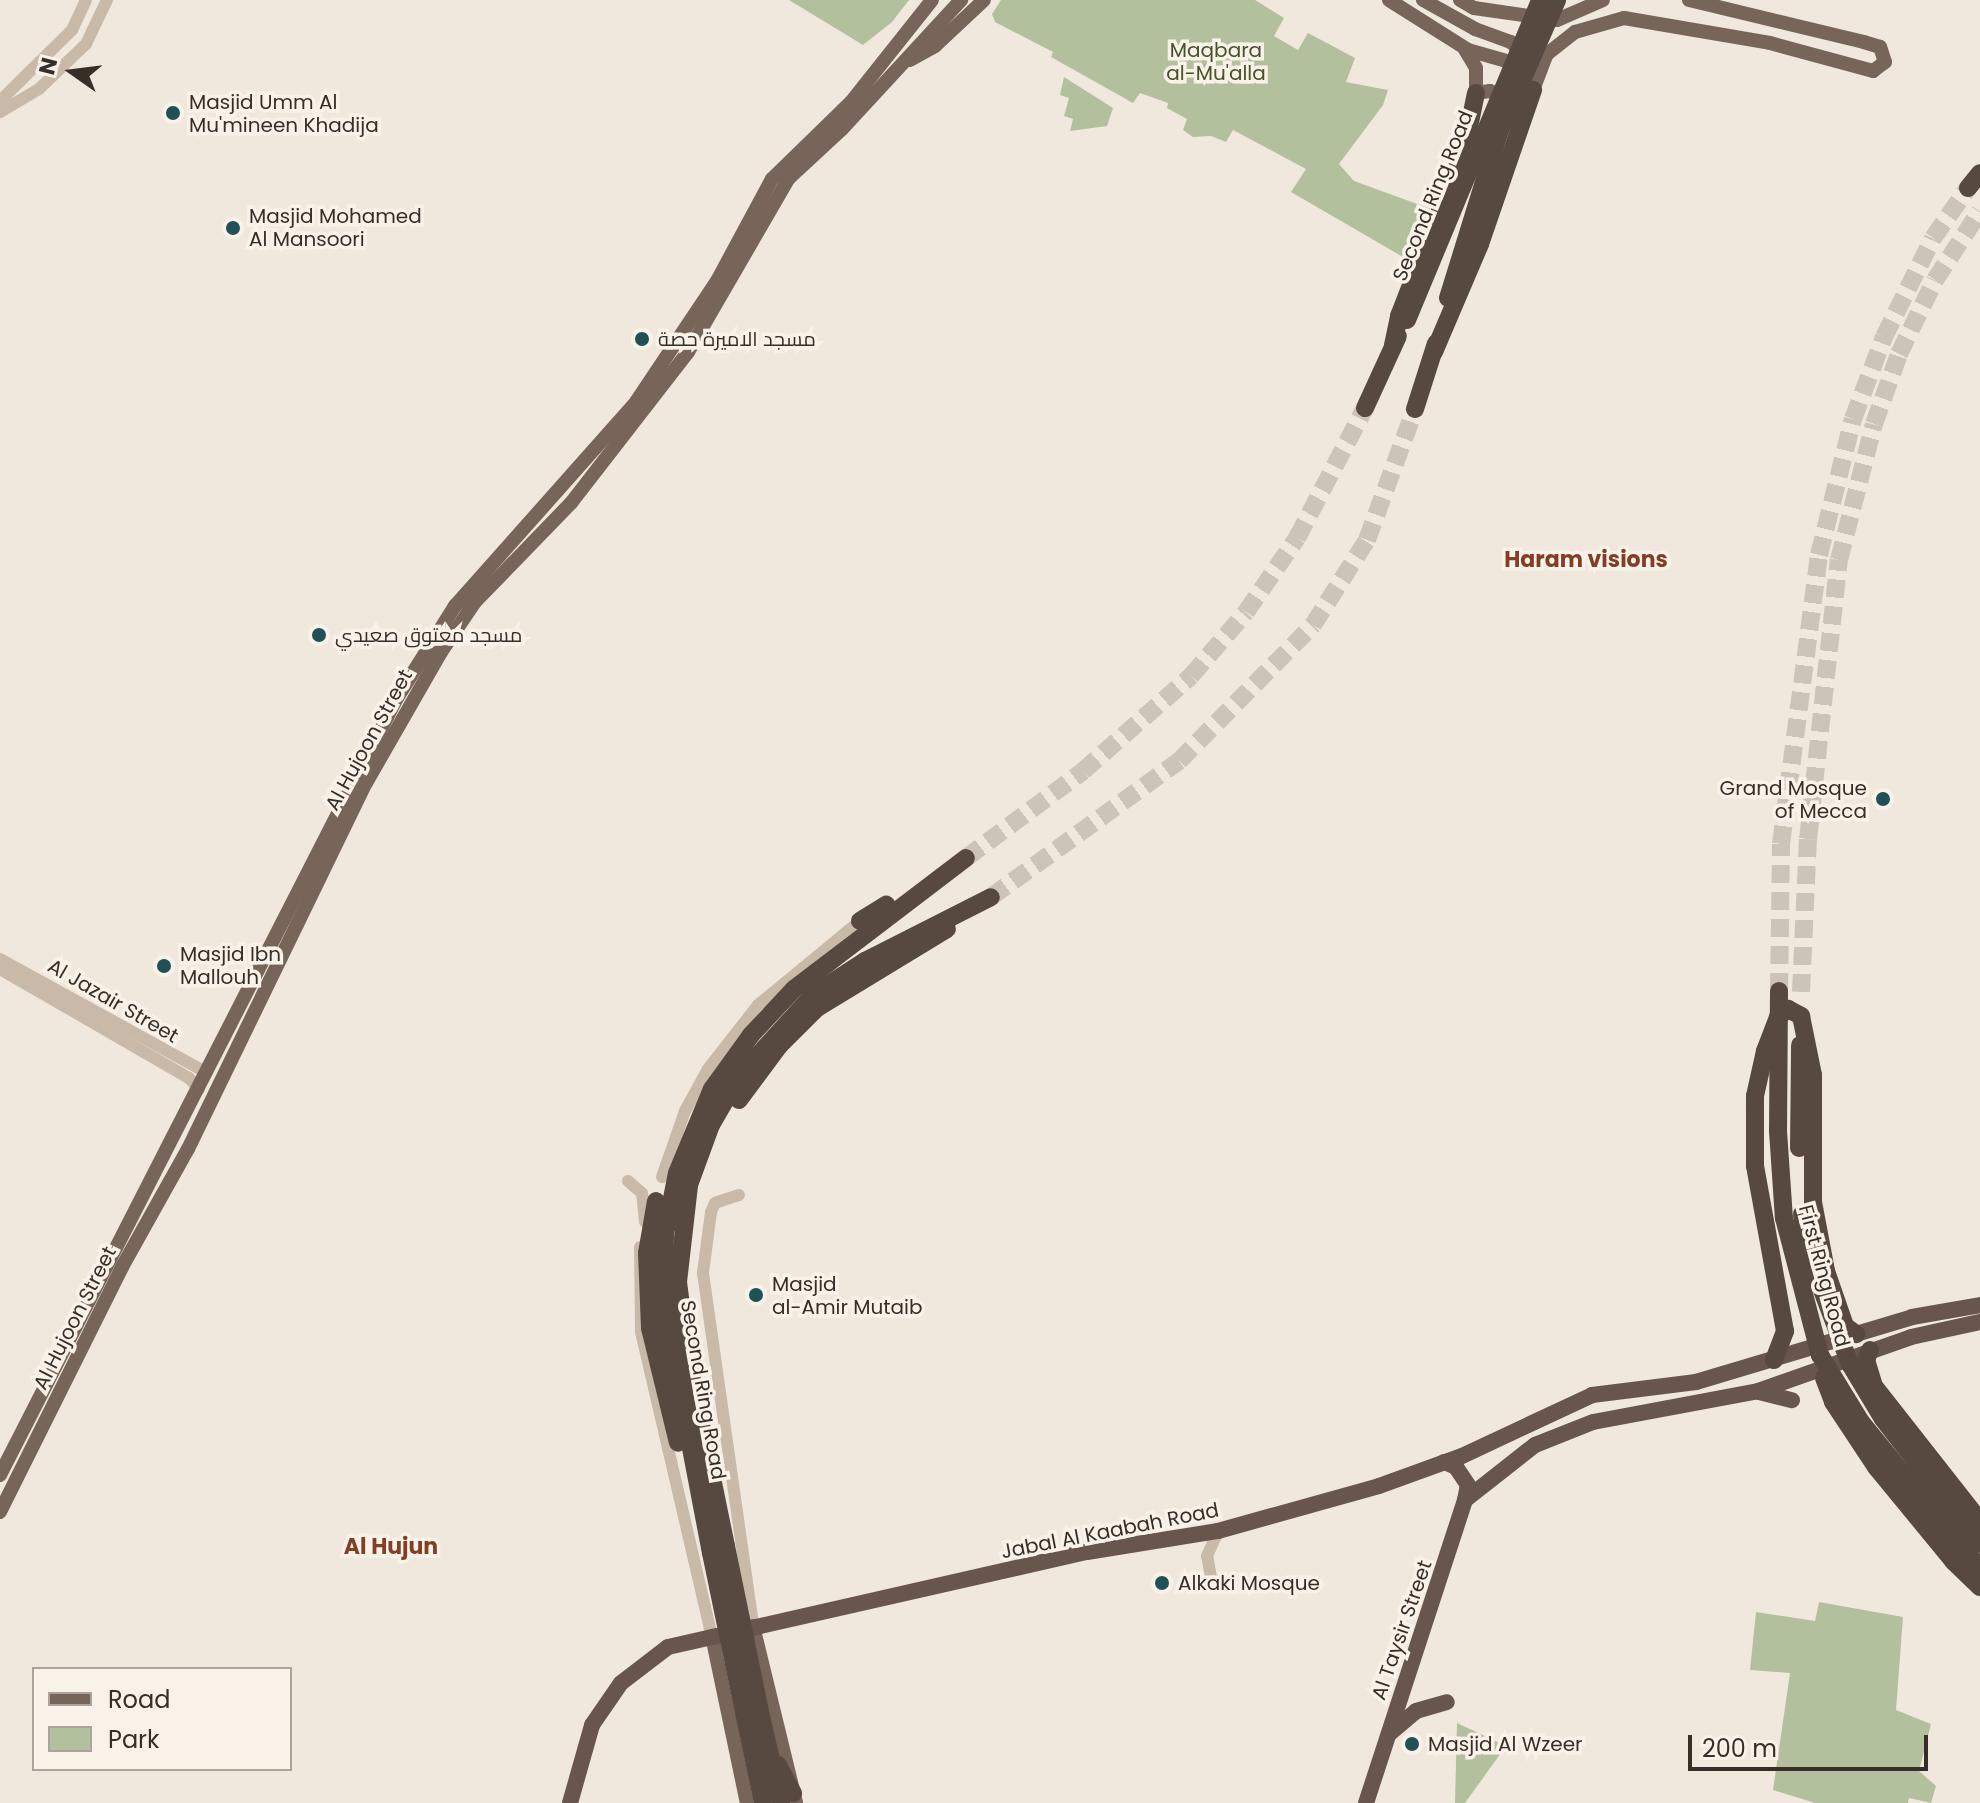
<!DOCTYPE html>
<html>
<head>
<meta charset="utf-8">
<style>
  body { margin:0 }
  #map { position:relative; width:1980px; height:1803px; overflow:hidden; background:#f1e8dd; font-family:Poppins,Cairo,sans-serif }
  div>[style] { position:absolute }
  .green>* { inset:0; background:#b3c09d }
  .motorway-tunnel>* { height:18px; margin-top:-9px; transform-origin:0; background:repeating-linear-gradient(90deg,#ccc3b9 0 18px,transparent 0 27px) }
  .tertiary>* { height:12px; margin:-6px; padding:0 6px; transform-origin:6px; border-radius:6px; background:#c9b9a9 }
  .primary>* { height:14px; margin:-7px; padding:0 7px; transform-origin:7px; border-radius:7px; background:#78655a }
  .trunk>* { height:16px; margin:-8px; padding:0 8px; transform-origin:8px; border-radius:8px; background:#68564d }
  .motorway>* { height:18px; margin:-9px; padding:0 9px; transform-origin:9px; border-radius:9px; background:#574840 }
  .motorway-bridge>* { height:18px; margin:-9px; padding:0 9px; transform-origin:9px; border-radius:9px; background:#574840 }
  .dots>* { width:22px; height:22px; translate:-50% -50%; box-sizing:border-box; border:4px solid #f9f2e9; border-radius:50% }
  span { translate:-50% -50%; white-space:nowrap; text-align:center; line-height:1.15; -webkit-text-stroke:7px #f9f2e9; paint-order:stroke }
  .park-label { font-size:20px; color:#45542d }
  .poi-label { font-size:20px; color:#372e29 }
  .left { translate:0 -50%; text-align:left }
  .right { translate:-100% -50%; text-align:right }
  .street-label { font-size:20px; color:#372e29 }
  .neighbourhood-label { font-size:22px; color:#833e25; font-weight:700 }
  .legend { position:absolute; left:32px; top:1667px; width:260px; height:104px; box-sizing:border-box; background:#f9f2e9; border:2px solid #aba49c; margin:0; padding:10px 14px; list-style:none; font-size:24px; color:#372e29 }
  .legend li { display:flex; align-items:center; gap:16px; height:40px }
  .legend b { width:40px; border:2px solid #aba49c }
  .north { position:absolute; left:32px; top:32px; width:80px; height:80px; -webkit-text-stroke:6px #f9f2e9; paint-order:stroke; rotate:284deg; font-size:22px; font-weight:700; line-height:32px; text-align:center; color:#372e29 }
  .north::after { content:''; display:block; margin:auto; width:28px; height:36px; background:#372e29; clip-path:polygon(50% 0,100% 100%,50% 72%,0 100%) }
  .scale { position:absolute; left:1688px; top:1735px; width:240px; height:36px; box-sizing:border-box; border:4px solid #372e29; border-top:0; padding-left:10px; font-size:24px; line-height:28px; white-space:nowrap; color:#372e29; -webkit-text-stroke:6px #f9f2e9; paint-order:stroke }
</style>
</head>
<body>
<div id="map">
  <div class="green">
    <i style="clip-path:polygon(789px 0,909px 0,892px 22px,863px 45px)"></i>
    <i style="clip-path:polygon(1001px 0,1255px 0,1284px 18px,1274px 36px,1298px 50px,1308px 33px,1355px 58px,1346px 82px,1388px 90px,1383px 105px,1339px 164px,1354px 181px,1431px 209px,1414px 252px,1403px 257px,1291px 192px,1306px 169px,1233px 130px,1226px 142px,1211px 136px,1193px 137px,1183px 130px,1187px 119px,1167px 108px,1168px 103px,1140px 93px,1133px 103px,1051px 57px,1053px 52px,995px 22px,992px 14px)"></i>
    <i style="clip-path:polygon(1064px 77px,1113px 108px,1107px 126px,1070px 131px,1073px 119px,1064px 116px,1069px 98px,1060px 95px)"></i>
    <i style="clip-path:polygon(1819px 1602px,1903px 1617px,1896px 1710px,1931px 1724px,1919px 1771px,1936px 1786px,1931px 1803px,1909px 1798px,1908px 1803px,1815px 1803px,1773px 1790px,1790px 1673px,1750px 1670px,1756px 1612px,1815px 1621px)"></i>
    <i style="clip-path:polygon(1457px 1723px,1506px 1746px,1465px 1803px,1455px 1803px)"></i>
  </div>
  <div class="motorway-tunnel">
    <i style="left:966px;top:858px;width:146px;rotate:-36.6deg"></i>
    <i style="left:1083px;top:771px;width:144px;rotate:-41.3deg"></i>
    <i style="left:1191px;top:676px;width:84px;rotate:-49.3deg"></i>
    <i style="left:1246px;top:612px;width:90px;rotate:-55.4deg"></i>
    <i style="left:1297px;top:538px;width:147px;rotate:-62.4deg"></i>
    <i style="left:991px;top:897px;width:232px;rotate:-35.9deg"></i>
    <i style="left:1179px;top:761px;width:191px;rotate:-45.4deg"></i>
    <i style="left:1313px;top:625px;width:101px;rotate:-57.6deg"></i>
    <i style="left:1367px;top:540px;width:140px;rotate:-69.9deg"></i>
    <i style="left:1779px;top:991px;width:147px;rotate:-89.2deg"></i>
    <i style="left:1781px;top:844px;width:291px;rotate:-82.5deg"></i>
    <i style="left:1819px;top:555px;width:140px;rotate:-76deg"></i>
    <i style="left:1853px;top:419px;width:88px;rotate:-69.3deg"></i>
    <i style="left:1884px;top:337px;width:110px;rotate:-63.7deg"></i>
    <i style="left:1933px;top:238px;width:61px;rotate:-55deg"></i>
    <i style="left:1801px;top:992px;width:153px;rotate:-87.4deg"></i>
    <i style="left:1808px;top:839px;width:281px;rotate:-83.7deg"></i>
    <i style="left:1839px;top:560px;width:140px;rotate:-75.6deg"></i>
    <i style="left:1874px;top:424px;width:74px;rotate:-70.3deg"></i>
    <i style="left:1899px;top:354px;width:82px;rotate:-64.1deg"></i>
    <i style="left:1935px;top:280px;width:82px;rotate:-56.9deg"></i>
  </div>
  <div class="tertiary">
    <i style="left:0;top:101px;width:101px;rotate:-44.6deg"></i>
    <i style="left:72px;top:30px;width:33px;rotate:-65deg"></i>
    <i style="left:0;top:112px;width:45px;rotate:-30.5deg"></i>
    <i style="left:39px;top:89px;width:65px;rotate:-43.8deg"></i>
    <i style="left:86px;top:44px;width:49px;rotate:-64.5deg"></i>
    <i style="left:0;top:959px;width:236px;rotate:28.8deg"></i>
    <i style="left:0;top:969px;width:218px;rotate:30deg"></i>
    <i style="left:189px;top:1078px;width:15px;rotate:48deg"></i>
    <i style="left:662px;top:1177px;width:70px;rotate:-70.8deg"></i>
    <i style="left:685px;top:1111px;width:48px;rotate:-61.3deg"></i>
    <i style="left:708px;top:1069px;width:81px;rotate:-52deg"></i>
    <i style="left:758px;top:1005px;width:132px;rotate:-39.5deg"></i>
    <i style="left:628px;top:1181px;width:18px;rotate:41deg"></i>
    <i style="left:642px;top:1193px;width:29px;rotate:84deg"></i>
    <i style="left:739px;top:1195px;width:25px;rotate:162deg"></i>
    <i style="left:715px;top:1203px;width:10px;rotate:114deg"></i>
    <i style="left:711px;top:1212px;width:62px;rotate:97.5deg"></i>
    <i style="left:703px;top:1273px;width:357px;rotate:81.9deg"></i>
    <i style="left:640px;top:1247px;width:85px;rotate:89.3deg"></i>
    <i style="left:641px;top:1332px;width:312px;rotate:76.9deg"></i>
    <i style="left:1212px;top:1583px;width:27px;rotate:-100deg"></i>
    <i style="left:1207px;top:1556px;width:27px;rotate:-66deg"></i>
  </div>
  <div class="primary">
    <i style="left:1389px;top:0;width:93px;rotate:32.3deg"></i>
    <i style="left:1468px;top:50px;width:51px;rotate:15.9deg"></i>
    <i style="left:1517px;top:64px;width:32px;rotate:-18deg"></i>
    <i style="left:1547px;top:54px;width:36px;rotate:-38deg"></i>
    <i style="left:1575px;top:32px;width:51px;rotate:-15.9deg"></i>
    <i style="left:1624px;top:18px;width:148px;rotate:9.7deg"></i>
    <i style="left:1770px;top:43px;width:107px;rotate:15.2deg"></i>
    <i style="left:1873px;top:71px;width:15px;rotate:-37deg"></i>
    <i style="left:1885px;top:62px;width:16px;rotate:-108deg"></i>
    <i style="left:1880px;top:47px;width:17px;rotate:-163deg"></i>
    <i style="left:1864px;top:42px;width:180px;rotate:-166.5deg"></i>
    <i style="left:1423px;top:0;width:60px;rotate:29.1deg"></i>
    <i style="left:1475px;top:29px;width:38px;rotate:20deg"></i>
    <i style="left:1511px;top:42px;width:18px;rotate:45deg"></i>
    <i style="left:1460px;top:0;width:16px;rotate:30deg"></i>
    <i style="left:1474px;top:8px;width:84px;rotate:8.2deg"></i>
    <i style="left:1557px;top:20px;width:50px;rotate:-23.5deg"></i>
    <i style="left:1464px;top:48px;width:23px;rotate:59deg"></i>
    <i style="left:1476px;top:68px;width:25px;rotate:90deg"></i>
    <i style="left:1476px;top:93px;width:14px;rotate:-8deg"></i>
    <i style="left:1490px;top:91px;width:21px;rotate:23deg"></i>
    <i style="left:910px;top:60px;width:29px;rotate:-29deg"></i>
    <i style="left:935px;top:46px;width:67px;rotate:-43.2deg"></i>
    <i style="left:1533px;top:90px;width:39px;rotate:-69deg"></i>
    <i style="left:0;top:1475px;width:873px;rotate:-62.94deg"></i>
    <i style="left:397px;top:698px;width:109px;rotate:-57.8deg"></i>
    <i style="left:455px;top:606px;width:273px;rotate:-48.4deg"></i>
    <i style="left:636px;top:402px;width:146px;rotate:-56.2deg"></i>
    <i style="left:717px;top:281px;width:116px;rotate:-61.7deg"></i>
    <i style="left:772px;top:179px;width:110px;rotate:-44.3deg"></i>
    <i style="left:851px;top:102px;width:130px;rotate:-51.5deg"></i>
    <i style="left:0;top:1512px;width:274px;rotate:-63.5deg"></i>
    <i style="left:122px;top:1267px;width:135px;rotate:-60.8deg"></i>
    <i style="left:188px;top:1149px;width:407px;rotate:-64.1deg"></i>
    <i style="left:366px;top:783px;width:151px;rotate:-60.2deg"></i>
    <i style="left:441px;top:652px;width:60px;rotate:-55.8deg"></i>
    <i style="left:475px;top:602px;width:138px;rotate:-45.9deg"></i>
    <i style="left:571px;top:503px;width:191px;rotate:-52.2deg"></i>
    <i style="left:688px;top:352px;width:201px;rotate:-59.9deg"></i>
    <i style="left:789px;top:178px;width:72px;rotate:-42.8deg"></i>
    <i style="left:842px;top:129px;width:176px;rotate:-47.3deg"></i>
    <i style="left:753px;top:1626px;width:182px;rotate:76.3deg"></i>
    <i style="left:712px;top:1636px;width:171px;rotate:78.2deg"></i>
  </div>
  <div class="trunk">
    <i style="left:1759px;top:1392px;width:34px;rotate:14deg"></i>
    <i style="left:1465px;top:1500px;width:89px;rotate:-38.2deg"></i>
    <i style="left:1535px;top:1445px;width:62px;rotate:-21.6deg"></i>
    <i style="left:1593px;top:1422px;width:168px;rotate:-10.6deg"></i>
    <i style="left:1758px;top:1391px;width:162px;rotate:-19.4deg"></i>
    <i style="left:1911px;top:1337px;width:71px;rotate:-12.3deg"></i>
    <i style="left:1390px;top:1733px;width:34px;rotate:-40deg"></i>
    <i style="left:1416px;top:1711px;width:32px;rotate:-16deg"></i>
    <i style="left:570px;top:1803px;width:81px;rotate:-74.2deg"></i>
    <i style="left:592px;top:1725px;width:51px;rotate:-55.4deg"></i>
    <i style="left:621px;top:1683px;width:59px;rotate:-37.5deg"></i>
    <i style="left:668px;top:1647px;width:430px;rotate:-12.8deg"></i>
    <i style="left:1087px;top:1552px;width:133px;rotate:-9.1deg"></i>
    <i style="left:1218px;top:1531px;width:167px;rotate:-15.6deg"></i>
    <i style="left:1379px;top:1486px;width:88px;rotate:-19.9deg"></i>
    <i style="left:1462px;top:1456px;width:144px;rotate:-25.1deg"></i>
    <i style="left:1592px;top:1395px;width:105px;rotate:-7.1deg"></i>
    <i style="left:1696px;top:1382px;width:226px;rotate:-16.7deg"></i>
    <i style="left:1912px;top:1317px;width:69px;rotate:-10deg"></i>
    <i style="left:1366px;top:1803px;width:319px;rotate:-71.9deg"></i>
    <i style="left:1465px;top:1500px;width:15px;rotate:-79deg"></i>
    <i style="left:1468px;top:1485px;width:22px;rotate:-124deg"></i>
    <i style="left:1456px;top:1467px;width:13px;rotate:-157deg"></i>
  </div>
  <div class="motorway">
    <i style="left:1968px;top:188px;width:19px;rotate:-51deg"></i>
    <i style="left:1393px;top:345px;width:30px;rotate:-78deg"></i>
    <i style="left:1399px;top:316px;width:181px;rotate:-68.7deg"></i>
    <i style="left:1465px;top:147px;width:55px;rotate:-78.5deg"></i>
    <i style="left:1434px;top:352px;width:117px;rotate:-66.9deg"></i>
    <i style="left:1480px;top:244px;width:163px;rotate:-71deg"></i>
    <i style="left:1365px;top:408px;width:79px;rotate:-65.4deg"></i>
    <i style="left:1415px;top:409px;width:69px;rotate:-72.3deg"></i>
    <i style="left:860px;top:921px;width:31px;rotate:-32deg"></i>
    <i style="left:1779px;top:991px;width:140px;rotate:90.4deg"></i>
    <i style="left:1778px;top:1131px;width:87px;rotate:86.1deg"></i>
    <i style="left:739px;top:1100px;width:67px;rotate:-53.5deg"></i>
    <i style="left:779px;top:1046px;width:54px;rotate:-45deg"></i>
    <i style="left:817px;top:1008px;width:152px;rotate:-31.3deg"></i>
    <i style="left:1799px;top:1148px;width:103px;rotate:-89.4deg"></i>
    <i style="left:656px;top:1201px;width:53px;rotate:99.8deg"></i>
    <i style="left:647px;top:1253px;width:75px;rotate:87.7deg"></i>
    <i style="left:650px;top:1328px;width:118px;rotate:76.3deg"></i>
    <i style="left:1870px;top:1350px;width:11px;rotate:112deg"></i>
    <i style="left:1866px;top:1360px;width:27px;rotate:73deg"></i>
    <i style="left:1874px;top:1386px;width:172px;rotate:51.9deg"></i>
    <i style="left:1774px;top:1360px;width:31px;rotate:-69deg"></i>
    <i style="left:1785px;top:1331px;width:168px;rotate:-100.3deg"></i>
    <i style="left:1755px;top:1166px;width:70px;rotate:-90deg"></i>
    <i style="left:1755px;top:1096px;width:46px;rotate:-77.5deg"></i>
    <i style="left:1765px;top:1051px;width:36px;rotate:-69deg"></i>
    <i style="left:1778px;top:1017px;width:13px;rotate:-39deg"></i>
    <i style="left:1788px;top:1009px;width:15px;rotate:28deg"></i>
    <i style="left:1801px;top:1016px;width:60px;rotate:78.5deg"></i>
    <i style="left:1813px;top:1075px;width:127px;rotate:90deg"></i>
    <i style="left:1813px;top:1202px;width:70px;rotate:79.3deg"></i>
    <i style="left:1826px;top:1271px;width:58px;rotate:70.9deg"></i>
    <i style="left:1845px;top:1326px;width:14px;rotate:36deg"></i>
    <i style="left:726px;top:1546px;width:189px;rotate:-101.6deg"></i>
    <i style="left:688px;top:1361px;width:80px;rotate:-97.2deg"></i>
    <i style="left:678px;top:1282px;width:98px;rotate:-83.5deg"></i>
    <i style="left:689px;top:1185px;width:64px;rotate:-69.9deg"></i>
    <i style="left:711px;top:1125px;width:58px;rotate:-59.9deg"></i>
    <i style="left:740px;top:1075px;width:110px;rotate:-47.6deg"></i>
    <i style="left:814px;top:994px;width:61px;rotate:-32.9deg"></i>
    <i style="left:865px;top:961px;width:141px;rotate:-26.9deg"></i>
    <i style="left:711px;top:1553px;width:256px;rotate:-100.8deg"></i>
    <i style="left:663px;top:1302px;width:68px;rotate:-88.3deg"></i>
    <i style="left:665px;top:1234px;width:62px;rotate:-78.9deg"></i>
    <i style="left:677px;top:1173px;width:91px;rotate:-67.4deg"></i>
    <i style="left:712px;top:1089px;width:67px;rotate:-54.2deg"></i>
    <i style="left:751px;top:1035px;width:63px;rotate:-46.9deg"></i>
    <i style="left:794px;top:989px;width:216px;rotate:-37.3deg"></i>
    <i style="left:1954px;top:1562px;width:36px;rotate:44deg"></i>
    <i style="left:760px;top:1712px;width:93px;rotate:77deg"></i>
    <i style="left:744px;top:1713px;width:92px;rotate:78.1deg"></i>
    <i style="left:778px;top:1765px;width:32px;rotate:62deg"></i>
  </div>
  <div class="motorway-bridge">
    <i style="left:1448px;top:298px;width:173px;rotate:-72.8deg"></i>
    <i style="left:1499px;top:133px;width:145px;rotate:-66.4deg"></i>
    <i style="left:1407px;top:320px;width:347px;rotate:-67.4deg"></i>
    <i style="left:1802px;top:1214px;width:39px;rotate:81deg"></i>
    <i style="left:1808px;top:1253px;width:119px;rotate:69.3deg"></i>
    <i style="left:1850px;top:1364px;width:64px;rotate:59deg"></i>
    <i style="left:1883px;top:1419px;width:158px;rotate:52.2deg"></i>
    <i style="left:1784px;top:1218px;width:142px;rotate:75.3deg"></i>
    <i style="left:1820px;top:1355px;width:79px;rotate:58.5deg"></i>
    <i style="left:1861px;top:1422px;width:188px;rotate:50.8deg"></i>
    <i style="left:1824px;top:1378px;width:26px;rotate:69deg"></i>
    <i style="left:1833px;top:1402px;width:78px;rotate:56.5deg"></i>
    <i style="left:1876px;top:1467px;width:123px;rotate:50.6deg"></i>
    <i style="left:726px;top:1546px;width:169px;rotate:78.4deg"></i>
    <i style="left:711px;top:1553px;width:163px;rotate:78.3deg"></i>
  </div>
  <div class="dots">
    <i style="left:173px;top:113px;background:#205157"></i>
    <i style="left:233px;top:228px;background:#205157"></i>
    <i style="left:642px;top:339px;background:#205157"></i>
    <i style="left:319px;top:635px;background:#205157"></i>
    <i style="left:1883px;top:799px;background:#205157"></i>
    <i style="left:164px;top:966px;background:#205157"></i>
    <i style="left:756px;top:1295px;background:#205157"></i>
    <i style="left:1162px;top:1583px;background:#205157"></i>
    <i style="left:1412px;top:1744px;background:#205157"></i>
  </div>
  <div class="park-label">
    <span style="left:1216px;top:62px">Maqbara<br>al-Mu'alla</span>
  </div>
  <div class="poi-label">
    <span class="left" style="left:189px;top:114px">Masjid Umm Al<br>Mu'mineen Khadija</span>
    <span class="left" style="left:249px;top:228px">Masjid Mohamed<br>Al Mansoori</span>
    <span class="left" style="left:658px;top:339px">مسجد الاميرة حصة</span>
    <span class="left" style="left:335px;top:635px">مسجد معتوق صعيدي</span>
    <span class="right" style="left:1867px;top:800px">Grand Mosque<br>of Mecca</span>
    <span class="left" style="left:180px;top:966px">Masjid Ibn<br>Mallouh</span>
    <span class="left" style="left:772px;top:1296px">Masjid<br>al-Amir Mutaib</span>
    <span class="left" style="left:1178px;top:1583px">Alkaki Mosque</span>
    <span class="left" style="left:1428px;top:1744px">Masjid Al Wzeer</span>
  </div>
  <div class="street-label">
    <span style="left:1433px;top:196px;rotate:-68deg">Second Ring Road</span>
    <span style="left:369px;top:740px;rotate:-61deg">Al Hujoon Street</span>
    <span style="left:113px;top:1001px;rotate:30deg">Al Jazair Street</span>
    <span style="left:1824px;top:1276px;rotate:75deg">First Ring Road</span>
    <span style="left:75px;top:1318px;rotate:-63deg">Al Hujoon Street</span>
    <span style="left:703px;top:1390px;rotate:80deg">Second Ring Road</span>
    <span style="left:1110px;top:1531px;rotate:-11deg">Jabal Al Kaabah Road</span>
    <span style="left:1402px;top:1630px;rotate:-71deg">Al Taysir Street</span>
  </div>
  <div class="neighbourhood-label">
    <span style="left:1586px;top:560px">Haram visions</span>
    <span style="left:391px;top:1547px">Al Hujun</span>
  </div>
  <ul class="legend">
  <li><b style="height:10px;background:#78655a"></b>Road</li>
  <li><b style="height:22px;background:#b3c09d"></b>Park</li>
  </ul>
  <div class="north">N</div>
  <div class="scale">200 m</div>
</div>
</body>
</html>
